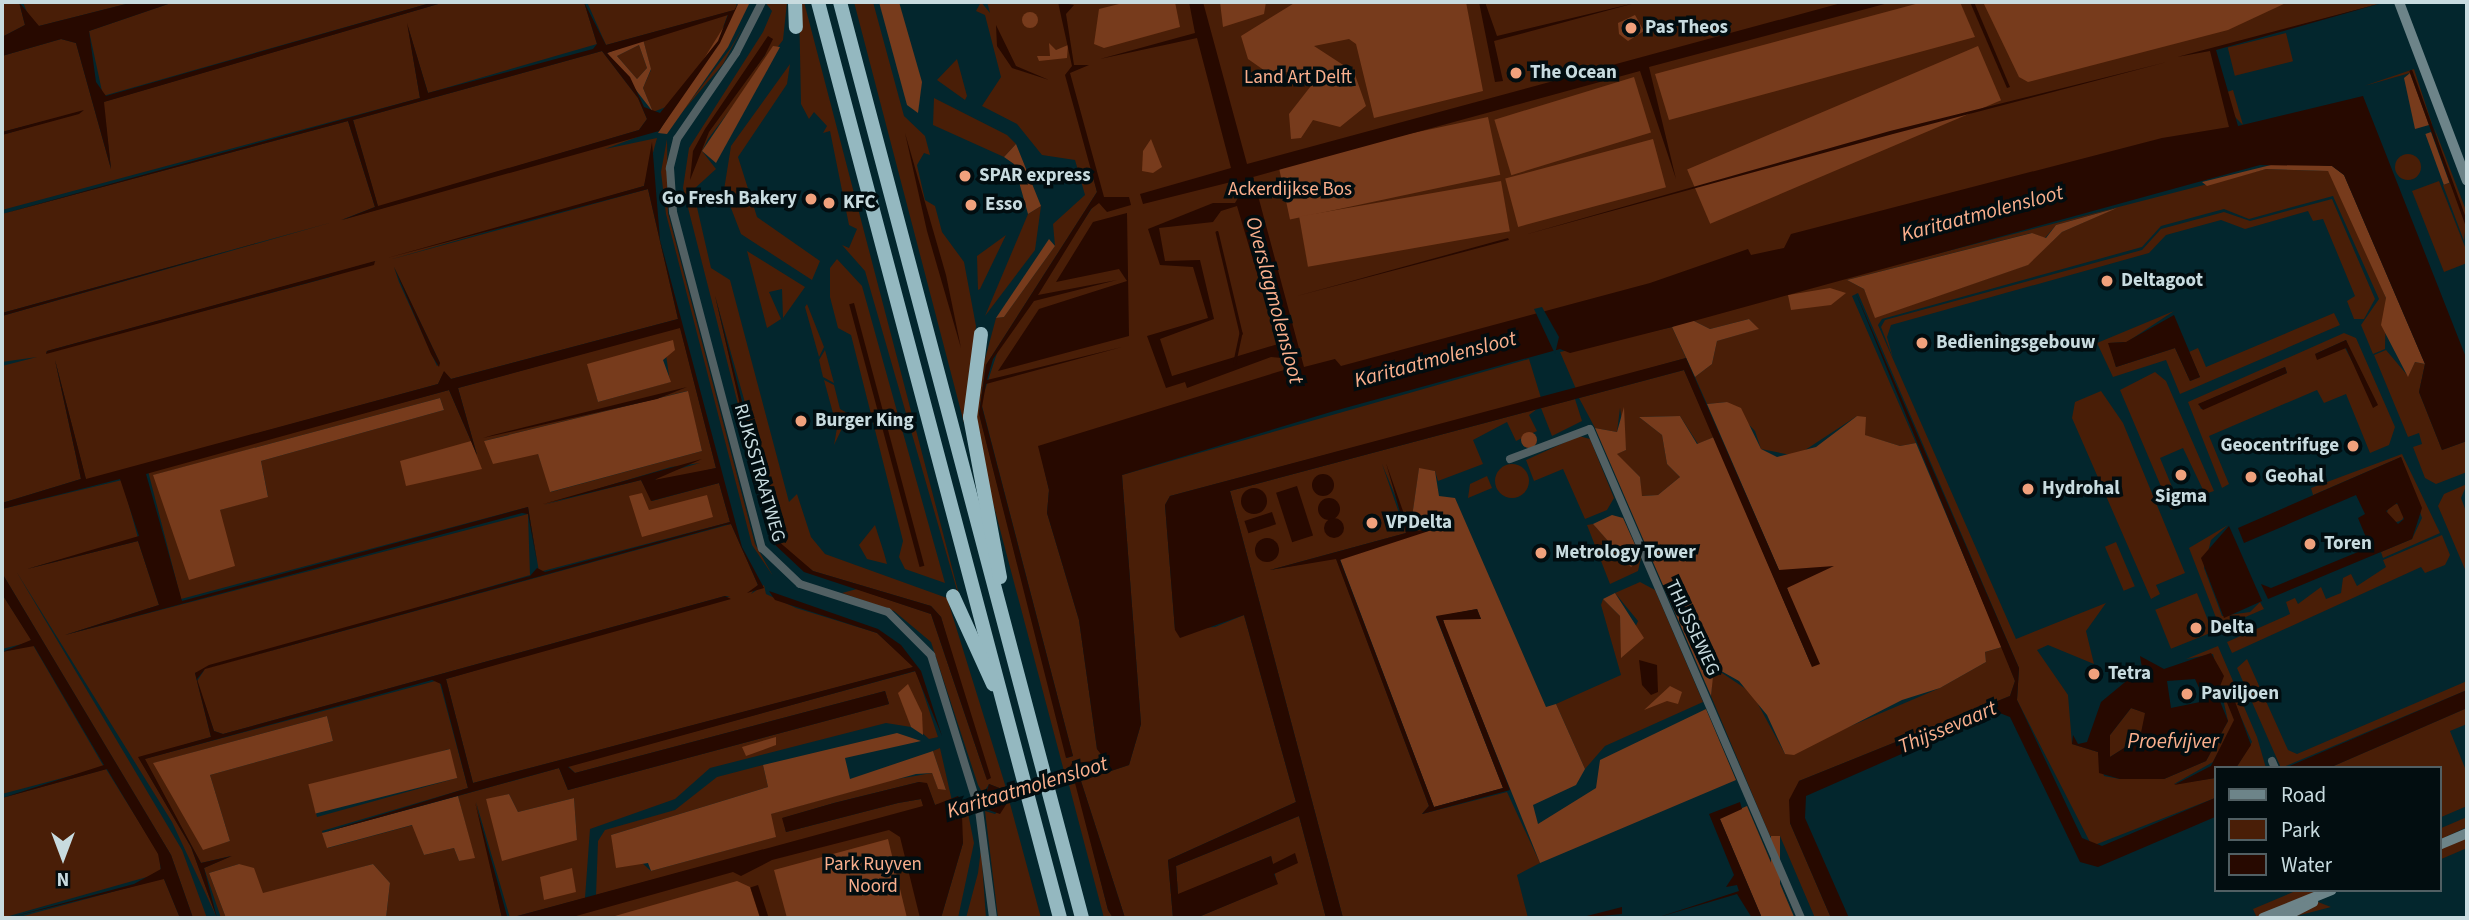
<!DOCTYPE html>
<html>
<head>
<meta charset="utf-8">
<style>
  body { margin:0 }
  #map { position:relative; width:2469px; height:920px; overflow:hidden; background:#03262d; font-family:"Source Sans 3",sans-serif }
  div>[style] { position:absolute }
  .green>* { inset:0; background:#491e07; transform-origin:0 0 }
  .round { border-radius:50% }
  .forest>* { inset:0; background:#773b1c; transform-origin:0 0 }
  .water>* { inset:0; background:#270900; transform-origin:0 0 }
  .pier>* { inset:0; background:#03262d; transform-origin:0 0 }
  .stream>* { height:2.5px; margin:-1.25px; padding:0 1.25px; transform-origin:1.25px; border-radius:1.25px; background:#270900 }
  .street>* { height:8px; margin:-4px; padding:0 4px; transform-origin:4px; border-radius:4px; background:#526063 }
  .secondary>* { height:10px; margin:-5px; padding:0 5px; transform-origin:5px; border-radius:5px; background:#6d8489 }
  .highway>* { height:14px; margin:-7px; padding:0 7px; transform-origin:7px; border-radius:7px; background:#94b8c0 }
  .dots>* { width:19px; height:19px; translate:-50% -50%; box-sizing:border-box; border:4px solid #020d10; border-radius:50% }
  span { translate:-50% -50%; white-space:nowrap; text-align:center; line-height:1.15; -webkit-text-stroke:7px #020d10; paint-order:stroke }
  .poi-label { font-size:19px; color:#c8dbdf; font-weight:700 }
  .left { translate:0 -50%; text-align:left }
  .right { translate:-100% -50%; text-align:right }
  .park-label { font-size:19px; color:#faaf8d }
  .street-label { font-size:19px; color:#c8dbdf }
  .water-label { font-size:21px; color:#fbb08d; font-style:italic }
  .frame { position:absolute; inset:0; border:4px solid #c8dbdf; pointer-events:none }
  .legend { position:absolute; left:2214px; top:766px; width:228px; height:126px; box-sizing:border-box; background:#020d10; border:2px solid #515f63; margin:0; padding:9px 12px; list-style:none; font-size:21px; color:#c8dbdf }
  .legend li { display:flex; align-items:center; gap:14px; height:35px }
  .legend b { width:35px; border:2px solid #515f63 }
  .north { position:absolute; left:28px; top:822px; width:70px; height:70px; -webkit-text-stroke:5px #020d10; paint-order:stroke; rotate:180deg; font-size:19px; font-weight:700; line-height:28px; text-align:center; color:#c8dbdf }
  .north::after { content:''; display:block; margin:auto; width:24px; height:32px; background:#c8dbdf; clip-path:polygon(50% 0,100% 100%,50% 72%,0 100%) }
</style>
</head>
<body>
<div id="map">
  <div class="green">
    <i style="clip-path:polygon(2px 2px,19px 2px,25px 25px,2px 37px)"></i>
    <i style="clip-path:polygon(23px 2px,134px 2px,39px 26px,31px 23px)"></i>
    <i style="clip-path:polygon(174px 2px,434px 2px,103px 96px,89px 31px)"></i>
    <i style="clip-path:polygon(445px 2px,584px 2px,597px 44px,428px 93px,408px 27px,420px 98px,2px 210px,2px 135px,84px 111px,2px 132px,2px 56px,61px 39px,76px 43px,111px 169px,103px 102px)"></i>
    <i style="clip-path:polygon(587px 2px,737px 2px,735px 10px,606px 45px)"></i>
    <i style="clip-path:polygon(evenodd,765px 2px,787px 2px,783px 40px,708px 139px,702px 151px,716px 169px,693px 190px,711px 268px,730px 280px,789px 502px,797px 494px,811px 537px,825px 554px,947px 598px,1007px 791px,989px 784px,983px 794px,978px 785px,931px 642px,894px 611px,842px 593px,857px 589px,931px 614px,987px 780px,941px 617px,931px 606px,813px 571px,773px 542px,683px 188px,689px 148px,763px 32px,772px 11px,765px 2px,768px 37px,765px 55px,693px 151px,761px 53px,768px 37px,765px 2px,715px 296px,747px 410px,742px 412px,742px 411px,715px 296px)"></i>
    <i style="clip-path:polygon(799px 2px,804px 2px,967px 625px,865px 271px,842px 245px,849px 248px,857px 229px,849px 225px,830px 131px,823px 133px,827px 126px,814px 112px,809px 119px,801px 104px)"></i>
    <i style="clip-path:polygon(854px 2px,873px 2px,904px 116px,925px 136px,930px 155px,924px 153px,917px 165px,925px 200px,935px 206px,942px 232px,964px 262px,976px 326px,964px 423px)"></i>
    <i style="clip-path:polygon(evenodd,981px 2px,990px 13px,987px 2px,2385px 2px,2213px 49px,2233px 129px,1040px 451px,1049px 490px,1047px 513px,1079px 620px,1097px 749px,1105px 757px,1065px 775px,979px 450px,974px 400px,996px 318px,1004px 317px,1055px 246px,1053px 224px,1085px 195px,1075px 160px,1042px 155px,1017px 124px,982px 106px,1001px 77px,985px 15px,976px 11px,981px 2px,1069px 78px,1100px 190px,1098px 199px,998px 350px,981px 402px,1073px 756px,1067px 758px,979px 413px,986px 365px,1097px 192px,1069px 78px)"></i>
    <i style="clip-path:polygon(728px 14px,718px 41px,671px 105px,653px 112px,643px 88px,651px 70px,643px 39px)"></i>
    <i style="clip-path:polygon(744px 25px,723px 64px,678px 117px,730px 49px)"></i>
    <i style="left:2286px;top:33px;width:29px;height:60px;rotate:76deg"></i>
    <i style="clip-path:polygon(639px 45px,647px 68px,637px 79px,617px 56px)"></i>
    <i style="clip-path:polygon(602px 51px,638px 98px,647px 119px,639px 130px,378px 207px,353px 120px)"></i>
    <i style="clip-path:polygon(957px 59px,967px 96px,965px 100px,937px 80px)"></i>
    <i style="clip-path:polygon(790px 64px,787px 84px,738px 157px,757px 217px,820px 261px,812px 280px,741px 234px,724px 190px,731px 146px)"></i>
    <i style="clip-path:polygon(2414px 69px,2432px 124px,2429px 125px,2410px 73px,2364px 86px)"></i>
    <i style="clip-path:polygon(2233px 90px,2243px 125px,2233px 115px,2227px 92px)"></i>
    <i style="clip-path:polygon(934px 98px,1007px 135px,1016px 144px,1004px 157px,933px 125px)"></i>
    <i style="clip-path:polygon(evenodd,348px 121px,375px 207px,341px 220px,656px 130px,605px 149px,657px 138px,644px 186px,389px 260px,648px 189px,678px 319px,451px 379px,444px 372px,438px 384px,86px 480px,55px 360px,81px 479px,2px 503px,2px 366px,37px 357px,2px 362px,2px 316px,333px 222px,2px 313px,2px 214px,348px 121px,377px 261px,327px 278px,46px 353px,47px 351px,377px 261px,348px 121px,394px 267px,440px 363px,437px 366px,399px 282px,394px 267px)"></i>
    <i style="clip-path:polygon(2434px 127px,2467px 213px,2464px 241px,2443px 185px,2450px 183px)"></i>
    <i style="clip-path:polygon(667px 139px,668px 213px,755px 544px,773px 576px,752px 545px,666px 214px,661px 172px)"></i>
    <i class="round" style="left:2395px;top:154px;width:26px;height:26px"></i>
    <i style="clip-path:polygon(evenodd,2266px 169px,2328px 171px,2339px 183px,2386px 298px,2385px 349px,2373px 354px,2361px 325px,2379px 299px,2333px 196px,2249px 219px,2224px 209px,2161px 226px,2142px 247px,1882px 319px,1878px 325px,2016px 639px,2106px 603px,2086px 631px,2094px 664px,2048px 645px,2037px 650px,2068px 695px,2072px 744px,2098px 752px,2104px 776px,2120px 779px,2164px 779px,2206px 761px,2228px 721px,2213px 654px,2186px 659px,2218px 646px,2257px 737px,2266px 768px,2236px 768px,2252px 742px,2228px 688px,2224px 695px,2235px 720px,2213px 762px,2174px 784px,2215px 778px,2215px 798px,2092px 846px,2017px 700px,2019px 668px,1858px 293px,1852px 296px,1916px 443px,1900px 446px,1864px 435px,1857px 416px,1796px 456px,1761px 449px,1755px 431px,1727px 402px,1707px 404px,1695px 377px,1712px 364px,1717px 341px,1758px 329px,1749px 319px,1710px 329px,1688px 318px,2266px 169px,2116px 208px,2062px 232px,2027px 265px,1876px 317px,1864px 289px,1847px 280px,2031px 233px,2045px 238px,2056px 225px,2116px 208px)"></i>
    <i style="clip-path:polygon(2439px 181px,2467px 252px,2467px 263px,2444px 272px,2412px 191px)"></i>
    <i style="clip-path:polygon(2332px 199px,2375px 299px,2364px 319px,2354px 319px,2347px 301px,2355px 296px,2323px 219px,2313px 221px,2308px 211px,2245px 229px,2221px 220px,2166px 235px,2149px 253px,1891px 325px,1887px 337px,1893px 358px,1881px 327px,1885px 320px,2142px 250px,2161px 229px,2224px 212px,2250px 221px)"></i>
    <i style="clip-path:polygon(1041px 206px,1035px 250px,985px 316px,1028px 214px)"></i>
    <i style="clip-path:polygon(1006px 235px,980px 289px,978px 290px,977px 256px)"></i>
    <i style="clip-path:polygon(747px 251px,805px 287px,783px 318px,782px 289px,769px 292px,781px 319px,767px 328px)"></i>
    <i style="clip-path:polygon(837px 259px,862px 286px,945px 583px,905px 569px,899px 557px,903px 541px,851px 335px,838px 328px,830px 297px,830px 268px)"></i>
    <i style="clip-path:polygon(807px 304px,824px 347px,819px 357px,805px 307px)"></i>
    <i style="clip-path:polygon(2174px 311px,2127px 342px,2109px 343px,2116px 367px,2175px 348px,2190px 381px,2200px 377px,2189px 352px,2198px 348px,2206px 367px,2334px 313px,2340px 325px,2180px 394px,2166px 360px,2113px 377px,2097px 343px)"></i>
    <i style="clip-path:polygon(evenodd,680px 327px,716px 468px,655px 483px,657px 475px,700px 463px,671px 467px,543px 505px,641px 480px,652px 501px,719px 483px,730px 522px,539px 572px,528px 507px,181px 599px,148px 471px,449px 390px,477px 455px,458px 388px,680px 327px,666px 355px,670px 382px,598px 402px,588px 364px,666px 355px,680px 327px,687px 391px,702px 451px,551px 492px,538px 454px,484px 441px,687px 391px,680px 327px,440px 398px,444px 410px,261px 461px,268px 496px,220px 510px,154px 475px,440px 398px)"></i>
    <i style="clip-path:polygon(1672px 327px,1686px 358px,1576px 389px,1560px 352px)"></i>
    <i style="clip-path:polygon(evenodd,2344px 333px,2356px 338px,2395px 427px,2389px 445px,2370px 453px,2346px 394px,2324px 403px,2317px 390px,2209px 436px,2229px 484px,2222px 488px,2188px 402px,2344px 333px,2346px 340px,2359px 374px,2345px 348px,2315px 354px,2346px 340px,2344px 333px,2285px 367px,2287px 373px,2201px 409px,2199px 404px,2285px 367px)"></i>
    <i style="clip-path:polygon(825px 350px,834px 383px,823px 377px,819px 360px)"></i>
    <i style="clip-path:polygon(2386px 350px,2408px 376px,2415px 362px,2425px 364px,2419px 392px,2442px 450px,2467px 441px,2467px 472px,2436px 484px,2425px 478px,2413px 447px,2422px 444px,2419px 433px,2408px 437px,2374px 355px)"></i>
    <i style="clip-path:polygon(1529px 359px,1541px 398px,1170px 496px,1165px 505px,1175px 630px,1215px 627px,1244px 615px,1296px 802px,1168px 860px,1173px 918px,1125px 918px,1081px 781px,1129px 765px,1141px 724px,1122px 475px)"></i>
    <i style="clip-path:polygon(1684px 370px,1714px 437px,1698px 444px,1680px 416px,1639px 417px,1662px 435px,1667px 464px,1680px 477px,1658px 495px,1641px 496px,1640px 477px,1616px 454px,1626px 450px,1620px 408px,1617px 432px,1595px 428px,1579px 398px)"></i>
    <i style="clip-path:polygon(2155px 372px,2166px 381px,2214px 491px,2205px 494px,2183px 448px,2160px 458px,2180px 506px,2171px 510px,2120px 390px)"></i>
    <i style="clip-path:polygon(824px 380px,834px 385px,840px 409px,849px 414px,834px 445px,837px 428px)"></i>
    <i style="clip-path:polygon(2101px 391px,2123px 423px,2185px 573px,2156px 585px,2160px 594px,2151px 599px,2072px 418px,2075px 402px)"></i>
    <i style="clip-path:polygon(1575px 399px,1582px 421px,1552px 436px,1541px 408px)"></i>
    <i style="clip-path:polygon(1537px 409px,1529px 415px,1537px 431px,1516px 441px,1507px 422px,1473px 440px,1483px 464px,1438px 481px,1435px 471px,1419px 469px,1410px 531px,1382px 464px,1406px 533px,1270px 570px,1336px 558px,1429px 806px,1422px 814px,1507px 792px,1540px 863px,1517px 875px,1528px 918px,1343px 918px,1230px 491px)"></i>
    <i style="clip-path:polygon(1579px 436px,1590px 439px,1614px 498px,1607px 510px,1585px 519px,1563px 469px,1534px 481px,1526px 460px)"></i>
    <i style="clip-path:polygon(2402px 454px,2440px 533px,2383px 558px,2381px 552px,2412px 539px,2422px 518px,2401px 457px,2313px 495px,2311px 488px)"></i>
    <i class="round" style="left:1495px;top:464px;width:34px;height:34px"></i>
    <i style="clip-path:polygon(1487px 476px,1492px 488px,1468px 498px,1470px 484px)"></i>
    <i style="clip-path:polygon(122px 480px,138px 538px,27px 569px,138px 541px,159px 605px,65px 635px,528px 514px,530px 575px,195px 673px,211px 737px,139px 758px,191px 847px,217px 918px,172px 822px,16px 571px,182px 850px,207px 918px,193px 918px,171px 855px,2px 573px,2px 509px)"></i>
    <i style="clip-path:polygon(2467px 484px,2461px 498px,2467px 514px,2467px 574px,2438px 506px,2444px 494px)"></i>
    <i class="round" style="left:2387px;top:504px;width:18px;height:18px"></i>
    <i style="clip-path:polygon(731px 524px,758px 585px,751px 594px,764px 585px,766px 594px,796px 608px,877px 633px,914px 667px,473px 783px,446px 679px,730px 596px,725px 596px,223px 734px,214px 731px,197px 681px,205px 669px)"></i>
    <i style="clip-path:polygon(1593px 524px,1631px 566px,1641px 558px,1638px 571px,1610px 584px,1587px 525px)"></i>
    <i style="clip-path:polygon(875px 525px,884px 553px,887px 564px,867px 559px,859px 545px)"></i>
    <i style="clip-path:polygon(2228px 525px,2211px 540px,2204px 568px,2222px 616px,2250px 612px,2260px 602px,2264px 609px,2220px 628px,2189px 548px)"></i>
    <i style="clip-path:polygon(2442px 535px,2450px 555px,2445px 565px,2425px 573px,2421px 567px,2232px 653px,2227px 642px,2290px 614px,2286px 602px,2295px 598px,2298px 604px,2321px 587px,2326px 599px,2341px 593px,2343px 578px,2351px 574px,2357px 586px,2386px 567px,2383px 560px)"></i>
    <i style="left:2116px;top:542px;width:48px;height:12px;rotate:67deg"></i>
    <i style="clip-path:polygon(1640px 582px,1655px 590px,1703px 702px,1605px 746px,1585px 769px,1556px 704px,1621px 675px,1601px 605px,1603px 599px,1620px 616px,1622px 657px,1638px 621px,1615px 593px)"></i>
    <i style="left:2197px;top:593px;width:42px;height:45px;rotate:68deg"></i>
    <i style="clip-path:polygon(2px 594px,31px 639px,30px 642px,2px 649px)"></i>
    <i style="clip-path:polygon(33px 645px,104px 767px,2px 794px,2px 652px)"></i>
    <i style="clip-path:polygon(2002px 647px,2015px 681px,2010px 696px,1799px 781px,1790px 823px,1831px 918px,1815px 918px,1780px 836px,1770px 836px,1711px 696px,1713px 667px,1752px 693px,1785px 754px,1940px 688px,1986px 662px,1985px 652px)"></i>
    <i style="clip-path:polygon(2247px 659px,2288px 750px,2297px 754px,2467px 681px,2467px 690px,2281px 768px,2237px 668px)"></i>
    <i style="clip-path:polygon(evenodd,916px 671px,938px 737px,929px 739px,909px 721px,911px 727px,886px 723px,710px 768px,675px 799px,590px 829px,585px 898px,510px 918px,476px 802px,502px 918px,386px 918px,390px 883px,373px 864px,263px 894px,239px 864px,209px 873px,226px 918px,221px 918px,204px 868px,231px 856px,201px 863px,144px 759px,439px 680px,468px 788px,322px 831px,328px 848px,413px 825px,424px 855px,454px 848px,459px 861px,474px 857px,458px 796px,559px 768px,568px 790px,889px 704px,885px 691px,575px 773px,568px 766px,916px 671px,327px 716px,333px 741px,210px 775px,230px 841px,203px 849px,154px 763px,327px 716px,916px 671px,449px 749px,457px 778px,317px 817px,310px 789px,449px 749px,916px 671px,509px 794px,518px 812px,574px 798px,577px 840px,486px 800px,509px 794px)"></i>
    <i style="clip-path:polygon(2131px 708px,2146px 713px,2140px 738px,2110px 757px,2110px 735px)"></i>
    <i style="clip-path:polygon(2467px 708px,2467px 724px,2450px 731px,2467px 773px,2467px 806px,2439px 818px,2439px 768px,2329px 768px)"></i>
    <i style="clip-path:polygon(940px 748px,952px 801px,935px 805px,927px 784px,919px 782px,834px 803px,783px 818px,786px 832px,898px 803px,921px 799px,924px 807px,596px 895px,598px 841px,605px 830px,675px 810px,717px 777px,763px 765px,768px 787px,611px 835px,651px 871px,775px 837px,770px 814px,892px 780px,932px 773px,938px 788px,946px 790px,933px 751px)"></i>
    <i style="clip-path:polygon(106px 769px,159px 854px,161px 873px,2px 918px,2px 798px)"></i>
    <i style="clip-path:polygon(1076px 783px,1108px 910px,1113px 918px,1104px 918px,1069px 785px)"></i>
    <i style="clip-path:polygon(1009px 800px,1041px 918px,998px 918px,985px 811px,995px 814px)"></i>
    <i style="clip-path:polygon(968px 813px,974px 843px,958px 918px,941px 918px,963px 843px,960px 818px)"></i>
    <i style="clip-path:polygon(1299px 816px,1326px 918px,1196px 918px,1277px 884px,1271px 856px,1178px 895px,1176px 866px)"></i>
    <i style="clip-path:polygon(2467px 817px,2467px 827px,2439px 840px,2439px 829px)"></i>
    <i style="clip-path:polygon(905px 823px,925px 918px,551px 918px)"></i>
    <i style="clip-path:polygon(2467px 837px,2467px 848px,2439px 860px,2439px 849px)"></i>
    <i style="clip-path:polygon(981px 849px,986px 918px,966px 918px,978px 873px)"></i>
    <i style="clip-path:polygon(164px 879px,180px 918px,16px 918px,160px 879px)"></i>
    <i style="clip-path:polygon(2298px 890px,2321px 890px,2257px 918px,2253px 909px)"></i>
    <i style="clip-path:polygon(2318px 902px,2331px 907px,2289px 918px)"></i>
  </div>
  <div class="forest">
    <i style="clip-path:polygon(739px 2px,750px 2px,728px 47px,667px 134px,658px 133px)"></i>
    <i style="clip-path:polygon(879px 2px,899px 2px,922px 82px,918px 113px,907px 105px)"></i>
    <i style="clip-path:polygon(1127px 2px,1175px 2px,1180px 27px,1104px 48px,1094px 44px,1099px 9px)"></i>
    <i style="clip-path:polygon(1220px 2px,1266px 2px,1264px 14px,1223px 27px)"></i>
    <i style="clip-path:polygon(1296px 2px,1466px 2px,1483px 91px,1374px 118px,1356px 44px,1349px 39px,1314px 46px,1354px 72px,1366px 106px,1340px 127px,1313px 120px,1301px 138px,1291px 139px,1289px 114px,1314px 82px,1296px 87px,1293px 72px,1268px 73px,1248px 59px,1241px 36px)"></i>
    <i style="clip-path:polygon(1923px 2px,1960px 2px,1975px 37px,1669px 120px,1655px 74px)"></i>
    <i style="clip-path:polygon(1983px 2px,2288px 2px,2228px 30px,2028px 82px,2019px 77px)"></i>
    <i class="round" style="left:1022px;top:12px;width:16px;height:16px"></i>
    <i style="clip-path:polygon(1635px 15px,1644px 31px,1628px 41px,1619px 34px,1618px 23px)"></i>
    <i style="clip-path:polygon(evenodd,643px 39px,651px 69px,643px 88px,653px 112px,607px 53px,643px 39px,639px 45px,647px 68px,637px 79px,617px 56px,639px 45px)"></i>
    <i style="clip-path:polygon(1049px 43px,1056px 50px,1068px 45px,1067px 58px,1039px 61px,1037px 56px,1050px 56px)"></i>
    <i style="clip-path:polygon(773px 46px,780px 47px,716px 163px,702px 151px)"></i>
    <i style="left:1978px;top:46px;width:59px;height:316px;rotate:67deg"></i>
    <i style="clip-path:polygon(2410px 73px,2429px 125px,2415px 129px,2404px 78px)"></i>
    <i style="left:1634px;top:77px;width:58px;height:146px;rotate:73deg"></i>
    <i style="left:1488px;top:117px;width:59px;height:215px;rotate:78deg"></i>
    <i style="left:2431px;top:132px;width:54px;height:6px;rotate:70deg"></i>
    <i style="clip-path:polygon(1151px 139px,1162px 167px,1153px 173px,1142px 171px,1143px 151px)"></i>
    <i style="left:1653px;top:139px;width:50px;height:153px;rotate:75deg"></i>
    <i style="clip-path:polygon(1016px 144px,1041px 206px,1028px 214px,1014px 164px,1004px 157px)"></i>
    <i style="clip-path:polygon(2283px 162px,2332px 166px,2344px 175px,2425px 364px,2415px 362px,2408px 377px,2381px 325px,2386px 298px,2328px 171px,2266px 169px,2207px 186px,2202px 182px)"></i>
    <i style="left:1501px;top:181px;width:51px;height:205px;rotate:80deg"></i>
    <i style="clip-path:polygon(2117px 208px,2062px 232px,2028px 265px,1875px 318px,1864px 289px,1847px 280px,2032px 233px,2046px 238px,2056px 225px)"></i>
    <i style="clip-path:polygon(1049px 239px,1055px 246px,1004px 317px,996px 318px)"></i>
    <i style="clip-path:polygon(1830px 288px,1846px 293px,1831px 305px,1791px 310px,1788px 295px)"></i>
    <i style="clip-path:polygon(1688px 318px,1710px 329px,1749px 319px,1759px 329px,1717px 341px,1712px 364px,1695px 377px,1672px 327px)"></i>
    <i style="clip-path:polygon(673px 340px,675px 350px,663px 360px,671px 382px,598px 402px,587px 364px)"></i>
    <i style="clip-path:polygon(688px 391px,702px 451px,550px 492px,538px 454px,493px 464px,484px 441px)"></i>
    <i style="clip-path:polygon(440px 398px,444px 410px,261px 461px,268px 497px,220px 510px,235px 566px,189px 580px,153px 475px)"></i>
    <i style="clip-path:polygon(1727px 402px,1741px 408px,1761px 449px,1777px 457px,1816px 447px,1857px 416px,1866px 417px,1865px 435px,1900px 446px,1916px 443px,2002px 647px,1985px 652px,1986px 662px,1940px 688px,1902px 700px,1794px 755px,1785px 754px,1767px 715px,1739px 681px,1714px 667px,1711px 696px,1595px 428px,1617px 432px,1624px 407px,1626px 450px,1617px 454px,1640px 477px,1642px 496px,1658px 495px,1680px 477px,1667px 464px,1662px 435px,1639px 417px,1680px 416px,1697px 444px,1714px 437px,1812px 667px,1787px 588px,1802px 571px,1779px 570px,1707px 404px)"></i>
    <i class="round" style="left:1521px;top:432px;width:16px;height:16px"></i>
    <i style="clip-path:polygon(471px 441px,482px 469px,406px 486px,400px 461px)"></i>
    <i style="clip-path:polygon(1419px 468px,1435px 471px,1439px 496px,1455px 498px,1546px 707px,1556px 704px,1585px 769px,1576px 785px,1533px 805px,1538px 824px,1596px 788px,1600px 760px,1706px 709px,1736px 780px,1540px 863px,1445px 627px,1443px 619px,1481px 619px,1477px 609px,1436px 617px,1503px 788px,1434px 807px,1340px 559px,1435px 524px,1410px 531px)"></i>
    <i style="clip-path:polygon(642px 493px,649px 510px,707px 495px,713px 517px,642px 537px,629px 496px)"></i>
    <i style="clip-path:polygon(1612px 515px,1623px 518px,1641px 558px,1631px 567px,1593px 524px)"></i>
    <i style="clip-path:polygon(1615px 593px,1644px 638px,1621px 658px,1620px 616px,1603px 599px)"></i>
    <i style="clip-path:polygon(908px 684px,922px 713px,923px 735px,911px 727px,898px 693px)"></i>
    <i style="clip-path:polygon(1670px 686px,1682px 692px,1678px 704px,1667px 701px,1644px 710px)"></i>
    <i style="clip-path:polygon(327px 716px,333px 741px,210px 775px,230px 841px,203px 850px,153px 763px)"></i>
    <i style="clip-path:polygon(897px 733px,921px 741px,845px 758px,850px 779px,933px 751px,946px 790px,938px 789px,932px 773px,916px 774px,771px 814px,776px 837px,651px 871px,648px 863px,616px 868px,611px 835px,768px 787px,763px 765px)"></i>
    <i style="clip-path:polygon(776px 737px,776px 745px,746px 756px,742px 747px)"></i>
    <i style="left:450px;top:749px;width:30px;height:146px;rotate:76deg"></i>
    <i style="clip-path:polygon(509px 794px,518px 812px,574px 798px,577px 840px,502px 861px,486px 799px)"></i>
    <i style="clip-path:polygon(458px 796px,475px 858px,459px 861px,454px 848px,424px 855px,412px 825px,327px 848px,322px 833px)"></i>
    <i style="left:1747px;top:806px;width:122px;height:30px;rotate:67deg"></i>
    <i style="left:1771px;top:836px;width:9px;height:89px"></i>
    <i style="clip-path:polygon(888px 839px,907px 918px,787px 918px,774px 870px)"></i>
    <i style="clip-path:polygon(239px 864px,254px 868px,263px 893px,373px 864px,390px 883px,386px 918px,226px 918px,209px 873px)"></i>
    <i style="clip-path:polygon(572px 868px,576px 892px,544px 900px,540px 877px)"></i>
    <i style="clip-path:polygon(737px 881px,750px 887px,760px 918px,608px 918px)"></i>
  </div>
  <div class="water">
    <i style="clip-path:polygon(19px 2px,39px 26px,134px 2px,174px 2px,89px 31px,96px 82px,106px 96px,434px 2px,445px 2px,104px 102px,111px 169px,76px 43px,61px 39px,2px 56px,2px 37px,25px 25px)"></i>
    <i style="clip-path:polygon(evenodd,584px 2px,606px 45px,734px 10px,739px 2px,720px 43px,659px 131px,342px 220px,375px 207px,348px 121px,2px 214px,420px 98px,407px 23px,428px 93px,593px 49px,597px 44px,584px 2px,728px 15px,718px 41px,660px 113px,644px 107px,630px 77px,607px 53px,728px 15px,584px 2px,602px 51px,638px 98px,647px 119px,639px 130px,378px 206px,353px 120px,602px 51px)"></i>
    <i style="clip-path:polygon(1058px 2px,1074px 5px,1066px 14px,1074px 65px,1089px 65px,1070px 73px,1104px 197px,1129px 197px,1131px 205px,1107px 212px,1099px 203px,1091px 209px,1038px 295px,1117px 280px,1034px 301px,993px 359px,987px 380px,1122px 347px,986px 384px,982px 407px,1073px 756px,1066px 758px,979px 414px,986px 365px,1097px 192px,1065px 75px,1072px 66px)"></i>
    <i style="clip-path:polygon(evenodd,1189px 2px,1203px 2px,1247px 164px,1845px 2px,1892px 2px,1649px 67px,1676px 179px,1640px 71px,1253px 177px,1304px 367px,1335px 359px,1341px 366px,1650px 283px,1748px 249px,1751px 255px,1784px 248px,1791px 234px,2162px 138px,2229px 127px,2210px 51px,2177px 57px,2386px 2px,2216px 50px,2238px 126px,2363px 96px,2467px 360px,2467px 441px,2442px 450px,2419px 392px,2425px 364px,2344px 175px,2332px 166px,2260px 165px,1672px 327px,1570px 353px,1560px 349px,1334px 411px,1122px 475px,1141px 724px,1129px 765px,1081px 781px,1125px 918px,1113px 918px,1108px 910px,1075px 783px,1009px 800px,1000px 814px,986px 809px,962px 815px,963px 843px,941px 918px,920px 918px,900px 837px,889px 830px,772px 860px,741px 876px,733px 872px,569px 918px,510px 918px,923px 806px,921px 799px,898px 803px,786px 832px,782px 818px,834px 803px,919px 782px,927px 783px,935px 805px,958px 796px,965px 805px,984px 800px,989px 784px,1007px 791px,1065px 775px,1072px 763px,1105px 760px,1097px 749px,1079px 620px,1047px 513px,1049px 490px,1038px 446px,1284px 370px,1282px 358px,1271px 357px,1187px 388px,1185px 382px,1166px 388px,1147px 336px,1208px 318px,1193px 267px,1160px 265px,1148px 229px,1213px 203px,1235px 203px,1239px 196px,1231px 182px,1143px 204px,1140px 194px,1231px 168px,1197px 38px,1100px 59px,1195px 33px,1189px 2px,1237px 206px,1278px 344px,1172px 376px,1160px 339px,1214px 319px,1200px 260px,1165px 261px,1159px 228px,1213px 222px,1221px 211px,1237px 206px)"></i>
    <i style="clip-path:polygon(1479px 2px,1485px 2px,1497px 36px,1639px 2px,1494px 41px,1503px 81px,1495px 82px)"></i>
    <i style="clip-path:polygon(1970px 2px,1974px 2px,2010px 87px,2007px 88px)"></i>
    <i style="clip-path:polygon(996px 25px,1016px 66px,1049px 80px,1012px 68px,997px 46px)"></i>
    <i style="clip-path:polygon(768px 36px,773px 39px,765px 55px,709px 132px,690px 180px,693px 151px,705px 129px)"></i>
    <i style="clip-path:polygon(2167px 62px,1893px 134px,1524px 235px,1890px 131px)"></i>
    <i style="clip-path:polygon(84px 110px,79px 114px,2px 135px,2px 132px)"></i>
    <i style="clip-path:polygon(905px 133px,946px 275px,961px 348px,927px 231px)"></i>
    <i style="clip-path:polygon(652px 142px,660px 240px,742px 547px,764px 588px,747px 593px,758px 585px,731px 524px,725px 525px,205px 669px,197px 679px,214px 731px,223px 734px,725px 596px,731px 599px,446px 679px,473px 783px,913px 667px,877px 633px,775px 600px,769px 591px,878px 629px,901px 645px,921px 671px,942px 736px,915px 671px,568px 767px,575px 773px,885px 691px,889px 704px,568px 790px,559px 768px,322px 833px,468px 788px,441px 684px,432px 680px,145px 759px,201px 863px,232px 856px,204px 868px,217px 918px,191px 847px,138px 757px,211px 737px,195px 673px,209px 665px,530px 576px,537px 568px,545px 572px,730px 522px,719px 483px,651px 501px,641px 480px,543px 504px,702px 459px,654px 480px,716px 468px,680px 328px,458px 388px,477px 455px,449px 390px,146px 474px,182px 601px,528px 507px,537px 562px,528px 514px,522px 513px,65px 635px,159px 605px,138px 541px,27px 569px,139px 536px,120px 479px,2px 509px,2px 503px,81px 479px,55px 360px,86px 479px,438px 384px,444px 371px,451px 379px,678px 319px,648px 189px,387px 258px,644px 186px)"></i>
    <i style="clip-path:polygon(1127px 213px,1129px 336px,998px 371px,1039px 309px,1127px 281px,1119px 269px,1056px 282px,1093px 222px)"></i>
    <i style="clip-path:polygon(334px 222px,239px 248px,2px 316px,2px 313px)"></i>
    <i style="clip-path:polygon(1508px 238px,1509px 240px,1297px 296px)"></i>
    <i style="clip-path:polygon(375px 261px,374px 265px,46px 354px,47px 351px)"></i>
    <i style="clip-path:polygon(394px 267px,440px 363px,439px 367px,431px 354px)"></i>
    <i style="clip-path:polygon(1855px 291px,2019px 668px,2017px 700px,2082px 838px,2102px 846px,2215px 798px,2215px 817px,2098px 867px,2080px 862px,2010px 717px,1997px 712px,1806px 796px,1805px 818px,1849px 918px,1831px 918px,1790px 823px,1789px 800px,1799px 781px,2010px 696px,2015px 681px)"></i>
    <i style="clip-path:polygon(715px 295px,777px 540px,813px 571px,931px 606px,941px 617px,991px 778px,987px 780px,931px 614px,804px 572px,771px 541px)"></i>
    <i style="left:854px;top:303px;width:272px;height:5px;rotate:75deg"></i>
    <i style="clip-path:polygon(2174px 315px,2200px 377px,2190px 381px,2175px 348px,2116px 367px,2108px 343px,2126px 342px)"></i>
    <i style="clip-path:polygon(2346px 340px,2378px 405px,2373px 408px,2346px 348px,2317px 360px,2315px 354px)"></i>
    <i style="clip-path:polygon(1686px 358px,1779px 570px,1834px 566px,1787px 588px,1820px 664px,1812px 667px,1684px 370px,1230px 491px,1343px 918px,1326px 918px,1299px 816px,1176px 866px,1178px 894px,1271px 856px,1273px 864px,1295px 853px,1298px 863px,1274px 874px,1278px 884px,1196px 918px,1173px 918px,1168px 860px,1296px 802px,1244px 615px,1180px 638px,1175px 630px,1165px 505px,1170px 496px)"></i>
    <i style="clip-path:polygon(2285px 367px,2287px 373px,2203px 410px,2198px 404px)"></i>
    <i style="clip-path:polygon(687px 387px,657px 399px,483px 438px,493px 435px)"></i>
    <i style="clip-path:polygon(evenodd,2401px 457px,2422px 508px,2412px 539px,2268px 599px,2261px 584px,2271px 588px,2370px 547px,2358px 518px,2365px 514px,2356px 495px,2244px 543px,2238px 528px,2401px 457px,2397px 503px,2404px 519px,2398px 524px,2386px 511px,2397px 503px)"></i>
    <i style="clip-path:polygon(1386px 463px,1410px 531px,1435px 529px,1340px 560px,1434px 807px,1503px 788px,1436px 616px,1477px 609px,1481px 619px,1443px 620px,1510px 790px,1422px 814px,1429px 806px,1336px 559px,1270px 570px,1406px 533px)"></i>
    <i class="round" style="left:1312px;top:474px;width:22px;height:22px"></i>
    <i style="left:1297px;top:486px;width:52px;height:22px;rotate:72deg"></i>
    <i class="round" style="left:1241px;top:488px;width:26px;height:26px"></i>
    <i class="round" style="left:1318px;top:498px;width:22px;height:22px"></i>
    <i style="left:1272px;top:512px;width:13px;height:29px;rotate:72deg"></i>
    <i class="round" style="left:1324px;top:518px;width:20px;height:20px"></i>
    <i style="clip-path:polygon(2229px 526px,2262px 601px,2224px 618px,2201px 558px)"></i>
    <i class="round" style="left:1255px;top:538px;width:24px;height:24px"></i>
    <i style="clip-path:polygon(2px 573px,171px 855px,193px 918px,180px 918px,164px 879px,8px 918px,134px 884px,161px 869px,158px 854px,107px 769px,2px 798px,104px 765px,34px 646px,2px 652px,31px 640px,2px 594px)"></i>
    <i style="clip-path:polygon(evenodd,2211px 653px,2224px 676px,2217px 694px,2228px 721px,2206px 761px,2164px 779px,2120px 779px,2099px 773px,2098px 752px,2072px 744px,2073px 735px,2078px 744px,2087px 742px,2101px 702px,2142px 668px,2140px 656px,2164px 669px,2211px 653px,2195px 679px,2205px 701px,2171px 708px,2167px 681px,2195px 679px,2211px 653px,2131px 708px,2145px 713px,2140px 738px,2110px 757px,2110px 735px,2131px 708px)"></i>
    <i style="clip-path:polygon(1639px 660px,1657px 665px,1658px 692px,1651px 695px,1642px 685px)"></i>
    <i style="clip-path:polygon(2230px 688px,2251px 745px,2236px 768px,2215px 768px,2215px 778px,2174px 785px,2211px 766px,2234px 720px,2224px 695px)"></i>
    <i style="clip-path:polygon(2467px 690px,2467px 708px,2329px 768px,2285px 768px)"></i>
    <i style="clip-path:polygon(475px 802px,507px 916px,509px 918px,502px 918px)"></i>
    <i style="clip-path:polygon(1740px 802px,1742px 809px,1720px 819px,1762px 918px,1752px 918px,1737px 894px,1656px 918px,1739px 891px,1737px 885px,1726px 887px,1734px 875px,1709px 814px)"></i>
    <i style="left:758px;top:885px;width:35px;height:8px;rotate:72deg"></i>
    <i style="clip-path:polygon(1622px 907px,1622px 914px,1579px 918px)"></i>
  </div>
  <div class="pier">
    <i style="clip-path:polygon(1542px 307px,1559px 337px,1555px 354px,1534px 309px)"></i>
    <i style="left:1064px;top:776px;width:9px;height:59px;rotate:72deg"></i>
  </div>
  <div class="stream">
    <i style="left:2411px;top:71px;width:164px;rotate:70deg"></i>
    <i style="left:1217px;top:232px;width:104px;rotate:76.6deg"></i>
    <i style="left:1241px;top:333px;width:30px;rotate:102deg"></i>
  </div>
  <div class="street">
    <i style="left:762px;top:2px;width:57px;rotate:117deg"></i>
    <i style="left:736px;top:53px;width:104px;rotate:124.5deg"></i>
    <i style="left:677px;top:139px;width:30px;rotate:104deg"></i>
    <i style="left:670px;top:168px;width:44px;rotate:86.1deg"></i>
    <i style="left:673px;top:212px;width:348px;rotate:75.2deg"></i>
    <i style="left:762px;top:548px;width:52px;rotate:43.5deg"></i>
    <i style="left:800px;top:584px;width:92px;rotate:17.7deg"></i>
    <i style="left:888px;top:612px;width:61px;rotate:45deg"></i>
    <i style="left:931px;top:655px;width:162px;rotate:72.8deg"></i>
    <i style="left:979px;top:810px;width:109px;rotate:82.6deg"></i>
    <i style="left:1510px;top:459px;width:85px;rotate:-20.6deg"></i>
    <i style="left:1590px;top:429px;width:533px;rotate:66.66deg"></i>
    <i style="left:2272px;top:761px;width:8px;rotate:67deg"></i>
  </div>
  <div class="secondary">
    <i style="left:2399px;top:2px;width:191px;rotate:69.2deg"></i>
    <i style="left:2439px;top:845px;width:30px;rotate:-23deg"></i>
    <i style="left:2263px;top:918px;width:74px;rotate:-22.1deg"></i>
    <i style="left:2282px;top:918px;width:35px;rotate:-27deg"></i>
  </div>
  <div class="highway">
    <i style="left:795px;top:2px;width:25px;rotate:88deg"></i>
    <i style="left:818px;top:2px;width:947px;rotate:75.2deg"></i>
    <i style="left:840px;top:2px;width:947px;rotate:75.2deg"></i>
    <i style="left:981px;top:334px;width:84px;rotate:97.5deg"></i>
    <i style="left:970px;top:417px;width:163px;rotate:79.4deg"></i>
    <i style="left:953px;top:596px;width:97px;rotate:65.6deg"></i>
  </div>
  <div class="dots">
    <i style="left:1631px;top:28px;background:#f1a17c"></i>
    <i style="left:1516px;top:73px;background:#f1a17c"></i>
    <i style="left:965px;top:176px;background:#f1a17c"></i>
    <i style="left:811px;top:199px;background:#f1a17c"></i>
    <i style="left:829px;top:203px;background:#f1a17c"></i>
    <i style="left:971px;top:205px;background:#f1a17c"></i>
    <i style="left:2107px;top:281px;background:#f1a17c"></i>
    <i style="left:1922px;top:343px;background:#f1a17c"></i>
    <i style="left:801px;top:421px;background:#f1a17c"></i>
    <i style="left:2353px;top:446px;background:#f1a17c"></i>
    <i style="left:2181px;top:475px;background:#f1a17c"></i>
    <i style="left:2251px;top:477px;background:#f1a17c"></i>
    <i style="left:2028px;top:489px;background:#f1a17c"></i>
    <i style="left:1372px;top:523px;background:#f1a17c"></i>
    <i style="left:2310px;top:544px;background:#f1a17c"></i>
    <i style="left:1541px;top:553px;background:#f1a17c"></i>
    <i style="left:2196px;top:628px;background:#f1a17c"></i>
    <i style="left:2094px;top:674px;background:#f1a17c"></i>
    <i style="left:2187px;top:694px;background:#f1a17c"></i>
  </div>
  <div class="poi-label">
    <span class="left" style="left:1645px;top:28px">Pas Theos</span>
    <span class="left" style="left:1530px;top:73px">The Ocean</span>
    <span class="left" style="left:979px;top:176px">SPAR express</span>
    <span class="right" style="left:797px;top:199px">Go Fresh Bakery</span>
    <span class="left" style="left:843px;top:203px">KFC</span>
    <span class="left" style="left:985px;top:205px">Esso</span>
    <span class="left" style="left:2121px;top:281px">Deltagoot</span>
    <span class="left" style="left:1936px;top:343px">Bedieningsgebouw</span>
    <span class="left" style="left:815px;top:421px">Burger King</span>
    <span class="right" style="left:2339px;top:446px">Geocentrifuge</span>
    <span class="left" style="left:2265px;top:477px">Geohal</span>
    <span class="left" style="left:2042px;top:489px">Hydrohal</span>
    <span style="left:2181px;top:497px">Sigma</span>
    <span class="left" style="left:1386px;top:523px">VPDelta</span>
    <span class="left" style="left:2324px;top:544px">Toren</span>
    <span class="left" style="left:1555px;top:553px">Metrology Tower</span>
    <span class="left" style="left:2210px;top:628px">Delta</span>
    <span class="left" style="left:2108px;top:674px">Tetra</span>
    <span class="left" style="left:2201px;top:694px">Paviljoen</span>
  </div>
  <div class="park-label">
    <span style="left:1298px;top:78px">Land Art Delft</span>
    <span style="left:1290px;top:190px">Ackerdijkse Bos</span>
    <span style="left:873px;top:876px">Park Ruyven<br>Noord</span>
  </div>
  <div class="street-label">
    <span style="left:759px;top:473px;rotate:74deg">RIJKSSTRAATWEG</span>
    <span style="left:1692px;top:628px;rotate:65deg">THIJSSEWEG</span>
  </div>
  <div class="water-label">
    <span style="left:1982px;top:213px;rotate:-15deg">Karitaatmolensloot</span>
    <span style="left:1275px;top:300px;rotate:75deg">Overslagmolensloot</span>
    <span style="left:1435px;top:359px;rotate:-15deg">Karitaatmolensloot</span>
    <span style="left:1947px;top:727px;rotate:-23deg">Thijssevaart</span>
    <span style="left:2173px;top:741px">Proefvijver</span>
    <span style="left:1027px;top:787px;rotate:-17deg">Karitaatmolensloot</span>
  </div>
  <div class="frame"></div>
  <ul class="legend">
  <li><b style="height:9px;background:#6d8489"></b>Road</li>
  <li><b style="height:19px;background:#491e07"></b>Park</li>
  <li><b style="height:19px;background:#270900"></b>Water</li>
  </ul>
  <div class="north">N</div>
</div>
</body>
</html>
